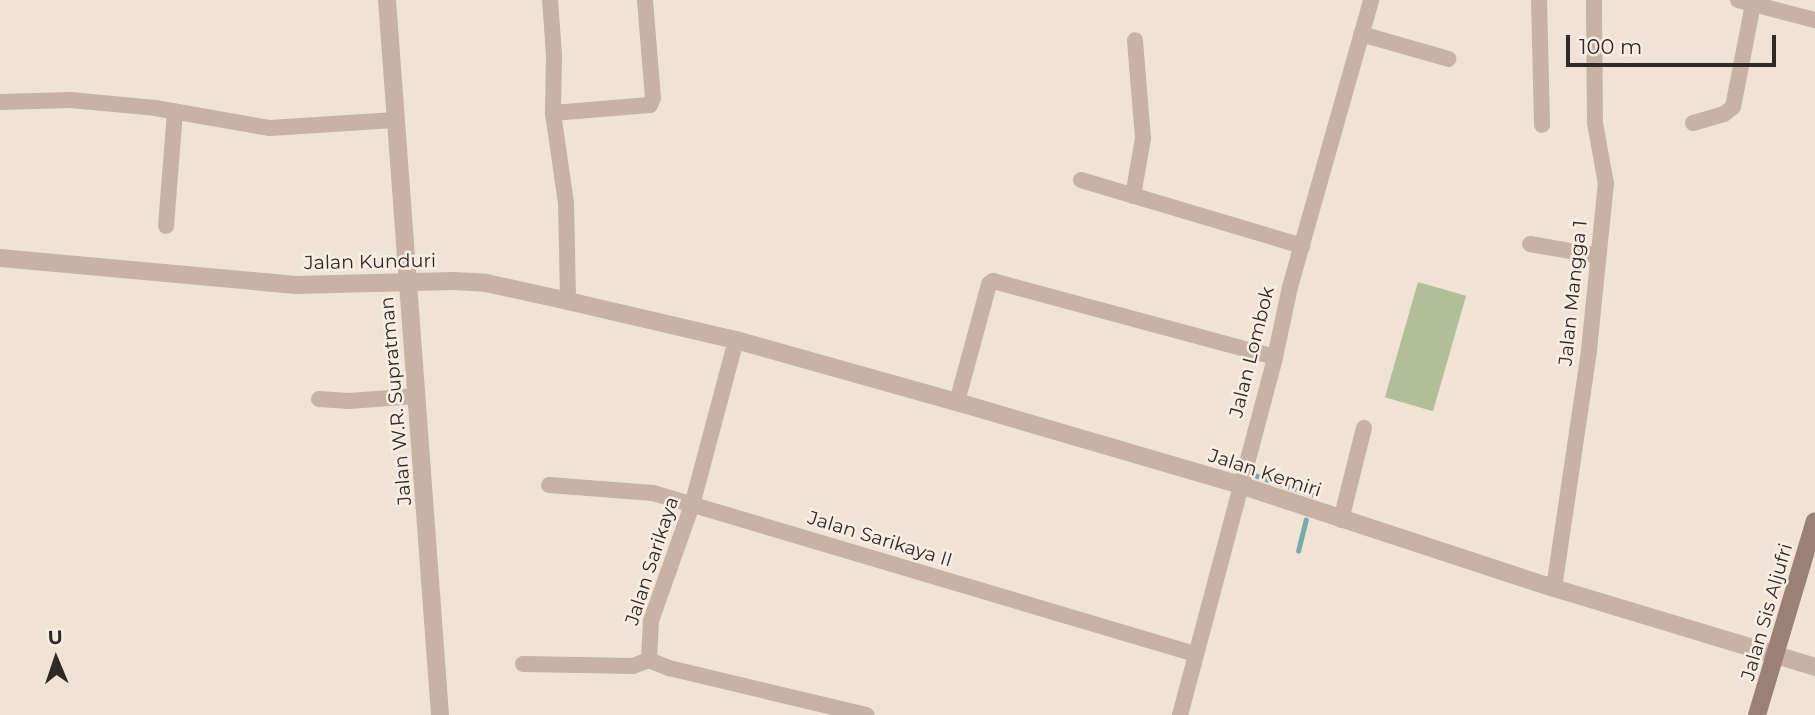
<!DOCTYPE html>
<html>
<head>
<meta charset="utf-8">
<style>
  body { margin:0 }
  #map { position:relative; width:1815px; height:715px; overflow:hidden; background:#f0e3d6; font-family:Montserrat,sans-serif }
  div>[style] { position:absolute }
  .green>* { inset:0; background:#b2be97; transform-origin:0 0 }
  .stream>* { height:4.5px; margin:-2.25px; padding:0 2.25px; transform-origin:2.25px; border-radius:2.25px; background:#76acac }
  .minor>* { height:16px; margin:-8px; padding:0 8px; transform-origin:8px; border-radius:8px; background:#c7b2a3 }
  .tertiary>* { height:18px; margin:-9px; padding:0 9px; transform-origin:9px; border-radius:9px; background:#c7b2a3 }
  .secondary>* { height:18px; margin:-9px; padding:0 9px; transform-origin:9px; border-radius:9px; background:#9a8174 }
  span { translate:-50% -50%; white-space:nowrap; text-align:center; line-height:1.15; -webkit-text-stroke:5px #f8ede2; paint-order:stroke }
  .street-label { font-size:19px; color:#322825 }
  .north { position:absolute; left:21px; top:624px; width:70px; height:70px; -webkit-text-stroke:5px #f8ede2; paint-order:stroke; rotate:358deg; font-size:19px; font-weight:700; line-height:28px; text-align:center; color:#322825 }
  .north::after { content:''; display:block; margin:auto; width:24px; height:32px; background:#322825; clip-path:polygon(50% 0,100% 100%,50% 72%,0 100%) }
  .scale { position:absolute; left:1566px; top:35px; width:210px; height:32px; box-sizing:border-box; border:4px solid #322825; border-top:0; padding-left:9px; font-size:21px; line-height:24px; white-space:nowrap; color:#322825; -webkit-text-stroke:5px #f8ede2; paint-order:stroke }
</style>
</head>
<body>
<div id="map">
  <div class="green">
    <i style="left:1418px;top:282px;width:50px;height:120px;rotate:16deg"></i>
  </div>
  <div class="stream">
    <i style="left:1252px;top:471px;width:3px;rotate:108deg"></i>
    <i style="left:1251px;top:474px;width:65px;rotate:18.7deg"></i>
    <i style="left:1298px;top:551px;width:32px;rotate:-76deg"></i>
  </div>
  <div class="minor">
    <i style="left:550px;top:0;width:55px;rotate:85.8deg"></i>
    <i style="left:554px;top:55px;width:58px;rotate:91deg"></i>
    <i style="left:553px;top:113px;width:91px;rotate:81.8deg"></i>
    <i style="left:566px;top:203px;width:98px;rotate:88.8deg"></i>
    <i style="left:1539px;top:0;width:125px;rotate:88.6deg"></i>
    <i style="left:1738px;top:0;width:80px;rotate:14.6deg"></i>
    <i style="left:1361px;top:34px;width:91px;rotate:15.9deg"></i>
    <i style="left:0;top:102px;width:71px;rotate:-1.6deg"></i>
    <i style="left:71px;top:100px;width:84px;rotate:5.4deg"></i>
    <i style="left:155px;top:108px;width:117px;rotate:9.9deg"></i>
    <i style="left:270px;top:128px;width:125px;rotate:-3.7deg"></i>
    <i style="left:553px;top:113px;width:97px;rotate:-4.7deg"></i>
    <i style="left:650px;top:105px;width:8px;rotate:-67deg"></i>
    <i style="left:653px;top:98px;width:98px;rotate:-94.7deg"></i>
    <i style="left:1693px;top:123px;width:32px;rotate:-16deg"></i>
    <i style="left:1724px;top:114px;width:11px;rotate:-38deg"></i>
    <i style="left:1733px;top:107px;width:105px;rotate:-79deg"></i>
    <i style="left:1081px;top:180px;width:231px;rotate:16.6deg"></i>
    <i style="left:1133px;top:196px;width:59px;rotate:-80.2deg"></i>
    <i style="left:1143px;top:138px;width:98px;rotate:-94.7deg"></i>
    <i style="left:166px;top:226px;width:115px;rotate:-85.5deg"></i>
    <i style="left:1530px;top:244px;width:69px;rotate:10deg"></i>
    <i style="left:736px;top:340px;width:171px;rotate:104.9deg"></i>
    <i style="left:692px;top:505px;width:123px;rotate:109.5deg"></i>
    <i style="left:651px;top:621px;width:39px;rotate:93deg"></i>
    <i style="left:649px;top:660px;width:22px;rotate:22deg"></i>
    <i style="left:669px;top:668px;width:203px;rotate:13.4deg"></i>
    <i style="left:319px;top:399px;width:30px;rotate:4deg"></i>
    <i style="left:349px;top:401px;width:67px;rotate:-4.3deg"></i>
    <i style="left:957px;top:402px;width:122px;rotate:-74.8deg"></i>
    <i style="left:989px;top:284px;width:5px;rotate:-37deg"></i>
    <i style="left:993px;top:281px;width:292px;rotate:15.1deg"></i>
    <i style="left:549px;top:485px;width:104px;rotate:4.4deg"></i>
    <i style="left:653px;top:493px;width:565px;rotate:16.54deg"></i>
    <i style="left:1341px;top:520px;width:95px;rotate:-76deg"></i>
    <i style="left:1554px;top:588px;width:241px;rotate:-81.6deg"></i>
    <i style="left:1589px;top:350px;width:167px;rotate:-84.2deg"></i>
    <i style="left:1606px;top:184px;width:62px;rotate:-100.2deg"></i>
    <i style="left:1595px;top:123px;width:123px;rotate:-90.5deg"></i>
    <i style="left:523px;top:664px;width:110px;rotate:1deg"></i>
    <i style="left:633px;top:666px;width:17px;rotate:-21deg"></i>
    <i style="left:1180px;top:715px;width:370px;rotate:-75.1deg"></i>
    <i style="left:1275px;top:357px;width:72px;rotate:-77.9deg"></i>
    <i style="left:1290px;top:287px;width:298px;rotate:-74.2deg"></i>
  </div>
  <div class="tertiary">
    <i style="left:387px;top:0;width:717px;rotate:85.76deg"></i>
    <i style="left:0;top:258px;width:297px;rotate:5.2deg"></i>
    <i style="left:296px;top:285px;width:157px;rotate:-1.5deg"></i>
    <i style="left:453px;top:281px;width:33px;rotate:3deg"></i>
    <i style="left:486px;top:283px;width:84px;rotate:12.4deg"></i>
    <i style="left:568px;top:301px;width:172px;rotate:13.1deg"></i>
    <i style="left:736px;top:340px;width:230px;rotate:15.7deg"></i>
    <i style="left:957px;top:402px;width:295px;rotate:16.3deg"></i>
    <i style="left:1240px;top:485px;width:330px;rotate:18.2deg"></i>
    <i style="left:1554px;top:588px;width:273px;rotate:16.8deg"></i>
  </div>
  <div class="secondary">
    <i style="left:1757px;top:715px;width:202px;rotate:-73.4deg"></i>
  </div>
  <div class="street-label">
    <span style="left:370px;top:262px;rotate:-1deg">Jalan Kunduri</span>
    <span style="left:1573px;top:293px;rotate:-84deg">Jalan Mangga 1</span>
    <span style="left:1252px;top:352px;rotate:-76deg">Jalan Lombok</span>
    <span style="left:396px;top:401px;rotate:-95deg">Jalan W.R. Supratman</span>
    <span style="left:1265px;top:473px;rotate:18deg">Jalan Kemiri</span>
    <span style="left:880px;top:539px;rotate:17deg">Jalan Sarikaya II</span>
    <span style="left:652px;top:561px;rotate:-72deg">Jalan Sarikaya</span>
    <span style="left:1767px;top:612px;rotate:-74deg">Jalan Sis Aljufri</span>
  </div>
  <div class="north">U</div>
  <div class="scale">100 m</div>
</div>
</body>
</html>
